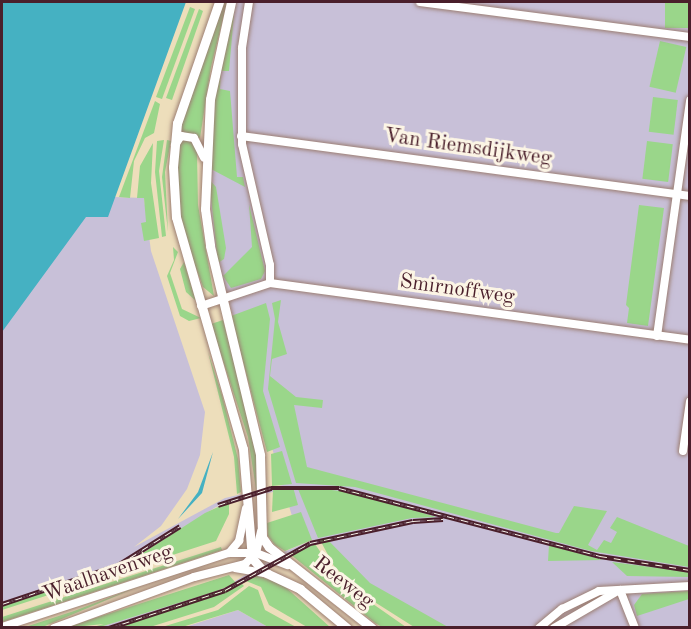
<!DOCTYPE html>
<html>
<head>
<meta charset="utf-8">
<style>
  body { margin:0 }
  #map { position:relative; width:691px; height:629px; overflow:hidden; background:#eddebb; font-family:"Old Standard TT",serif }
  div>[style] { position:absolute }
  .industrial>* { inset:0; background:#c8c0d8 }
  .green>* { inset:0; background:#9ad68a; transform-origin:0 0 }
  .water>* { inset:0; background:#45b1c2 }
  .roads { filter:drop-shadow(0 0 2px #9c7e73) drop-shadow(0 0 2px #9c7e73) }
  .minor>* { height:8px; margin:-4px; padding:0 4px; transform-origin:4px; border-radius:4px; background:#fff }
  .major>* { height:9px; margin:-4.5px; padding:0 4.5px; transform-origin:4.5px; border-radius:4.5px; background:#fff }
  .rail>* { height:4.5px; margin-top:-2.25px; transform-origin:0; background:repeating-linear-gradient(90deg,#fcf5e5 0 7px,#4a1f2b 0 14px); box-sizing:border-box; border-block:2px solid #4a1f2b }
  span { translate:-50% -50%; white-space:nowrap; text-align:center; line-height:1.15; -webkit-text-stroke:6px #fcf5e5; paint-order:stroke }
  .street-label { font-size:21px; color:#4a1f2b }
  .frame { position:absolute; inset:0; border:3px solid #4a1f2b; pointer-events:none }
</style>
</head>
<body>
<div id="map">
  <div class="industrial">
    <i style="clip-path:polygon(235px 2px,689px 2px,689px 627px,435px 627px,366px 584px,330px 546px,321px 543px,290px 554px,225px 593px,116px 627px,100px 627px,224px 588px,281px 553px,313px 540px,297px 533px,284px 489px,216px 507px,117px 569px,2px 606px,2px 317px,104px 193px,115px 197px,144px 198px,151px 251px,205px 412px,200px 455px,187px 489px,161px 526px,134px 547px,225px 498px,283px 485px,231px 310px,215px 249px,210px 202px,216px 85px)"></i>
    <i style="clip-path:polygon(238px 610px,268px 627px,182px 628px)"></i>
  </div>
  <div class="green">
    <i style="clip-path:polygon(223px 2px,227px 2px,211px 67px,200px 138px,180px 131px,187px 98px)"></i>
    <i style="clip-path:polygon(235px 2px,229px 71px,221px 71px,220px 89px,230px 91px,237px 177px,243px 177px,245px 187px,209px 168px,216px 85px)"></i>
    <i style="left:665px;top:2px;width:24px;height:26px"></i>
    <i style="clip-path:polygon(190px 7px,195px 9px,162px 99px,156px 97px)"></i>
    <i style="clip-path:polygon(199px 9px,203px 11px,172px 100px,166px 98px)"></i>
    <i style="left:660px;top:41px;width:27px;height:47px;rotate:13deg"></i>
    <i style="left:653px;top:97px;width:25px;height:35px;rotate:7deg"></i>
    <i style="clip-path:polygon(155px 101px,160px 104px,154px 133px,145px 138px,134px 161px,130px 198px,119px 197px)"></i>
    <i style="clip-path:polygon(184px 139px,192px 141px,197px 152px,198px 205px,214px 296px,203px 287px,180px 225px,175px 175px,179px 142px)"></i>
    <i style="clip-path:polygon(164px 140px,159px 171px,166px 236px,162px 237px,155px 172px,157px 141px)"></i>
    <i style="clip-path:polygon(167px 140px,171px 141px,165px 172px,168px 232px,162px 177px)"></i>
    <i style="left:647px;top:141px;width:26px;height:38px;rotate:7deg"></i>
    <i style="clip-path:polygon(153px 143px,151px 183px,159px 238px,144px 241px,141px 223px,146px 222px,144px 198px,137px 198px,140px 166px)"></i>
    <i style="clip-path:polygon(209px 179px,216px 187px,226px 248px,224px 259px,218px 263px)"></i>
    <i style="clip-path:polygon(249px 204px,265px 271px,261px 279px,231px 288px,223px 276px,252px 247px)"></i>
    <i style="clip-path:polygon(639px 205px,664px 208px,648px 326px,627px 323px,629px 308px,626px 305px)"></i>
    <i style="clip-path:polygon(173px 247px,178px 252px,170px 273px,182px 309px,201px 318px,189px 321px,180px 316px,167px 276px,174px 260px)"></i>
    <i style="clip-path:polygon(184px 262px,196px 301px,186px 292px,180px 269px)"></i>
    <i style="clip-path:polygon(281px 300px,278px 322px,287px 354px,272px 359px,270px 376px,296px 397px,323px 400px,322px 408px,294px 405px,307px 467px,556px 533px,559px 533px,574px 506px,607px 511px,588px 545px,597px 550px,604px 540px,611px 543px,617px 532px,610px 528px,617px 517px,689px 546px,689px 567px,591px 551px,355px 487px,296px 483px,268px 389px,275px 319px,272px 303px)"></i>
    <i style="clip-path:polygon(266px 303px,270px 319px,263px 391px,280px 447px,267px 452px,231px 316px)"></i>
    <i style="clip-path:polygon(223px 320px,254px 438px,260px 489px,256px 489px,248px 437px,211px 324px)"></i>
    <i style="clip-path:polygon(208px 352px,222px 395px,238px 459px,241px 492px,237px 494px,234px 457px)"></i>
    <i style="clip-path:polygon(282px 451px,292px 484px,272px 486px,271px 454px)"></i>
    <i style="clip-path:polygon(293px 487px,298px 505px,272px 512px,273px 490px)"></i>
    <i style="clip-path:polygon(305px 487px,358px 493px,436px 517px,412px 518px,318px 538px,298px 489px)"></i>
    <i style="clip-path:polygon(229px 502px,229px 514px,216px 541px,2px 610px,2px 606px,124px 565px,205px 513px)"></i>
    <i style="clip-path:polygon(301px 512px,312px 540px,285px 551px,275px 545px,268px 536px,267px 523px)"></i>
    <i style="clip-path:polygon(326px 538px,370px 583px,448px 627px,414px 627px,362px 594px,334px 566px,320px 540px)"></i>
    <i style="clip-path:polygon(315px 544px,340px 581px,406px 627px,382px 627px,375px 623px,290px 554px)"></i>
    <i style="clip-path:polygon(549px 545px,603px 560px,548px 561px)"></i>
    <i style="clip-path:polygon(221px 547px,222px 550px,2px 622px,2px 617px)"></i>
    <i style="clip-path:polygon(612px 562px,689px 572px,689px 577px,627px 576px)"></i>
    <i style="clip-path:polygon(229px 575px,236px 583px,214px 592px,100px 627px,93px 627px,104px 624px,64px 628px)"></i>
    <i style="clip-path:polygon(255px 575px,282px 584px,330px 627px,307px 627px,269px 605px,261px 587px,246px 581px)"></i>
    <i style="clip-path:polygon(242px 584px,244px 586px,214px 607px,150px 627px,116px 627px)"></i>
    <i style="clip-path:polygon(140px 586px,45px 626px,22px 628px,74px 611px)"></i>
    <i style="clip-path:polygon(249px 586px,258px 590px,265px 610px,296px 627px,268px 627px,238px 610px,182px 627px,162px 627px,218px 610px)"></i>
    <i style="clip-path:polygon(689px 591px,689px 599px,637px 616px,634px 605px,642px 594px)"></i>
  </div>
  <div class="water">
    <i style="clip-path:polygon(2px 2px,186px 2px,108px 217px,86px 217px,2px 332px)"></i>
    <i style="clip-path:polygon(213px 452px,202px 493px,178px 519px,198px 492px)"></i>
  </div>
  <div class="roads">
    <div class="minor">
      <i style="left:249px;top:2px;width:47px;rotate:98.7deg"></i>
      <i style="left:242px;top:48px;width:96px;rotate:90deg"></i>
      <i style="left:242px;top:144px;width:124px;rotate:77deg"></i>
      <i style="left:270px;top:265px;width:18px;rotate:90deg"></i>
      <i style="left:420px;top:2px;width:272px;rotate:7.4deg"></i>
      <i style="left:241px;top:136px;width:453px;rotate:7.6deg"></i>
      <i style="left:175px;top:145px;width:11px;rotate:-56deg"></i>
      <i style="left:181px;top:136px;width:13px;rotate:9deg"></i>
      <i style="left:194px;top:138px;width:22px;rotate:63deg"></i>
      <i style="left:201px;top:306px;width:73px;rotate:-18.4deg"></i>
      <i style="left:270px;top:283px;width:424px;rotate:7.7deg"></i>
      <i style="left:657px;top:336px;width:238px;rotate:-82deg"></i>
      <i style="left:683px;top:451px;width:50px;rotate:-82deg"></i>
      <i style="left:231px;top:553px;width:25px"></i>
      <i style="left:256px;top:553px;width:34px;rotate:21deg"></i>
      <i style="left:235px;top:568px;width:34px;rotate:10deg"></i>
      <i style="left:620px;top:590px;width:41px;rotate:68.5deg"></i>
      <i style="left:2px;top:627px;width:239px;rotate:-18.1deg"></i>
      <i style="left:229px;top:553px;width:16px;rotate:-50deg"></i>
      <i style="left:239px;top:541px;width:33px;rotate:-78deg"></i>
      <i style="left:54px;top:628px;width:149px;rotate:-20deg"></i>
      <i style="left:194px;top:577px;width:53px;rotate:-14.3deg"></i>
      <i style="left:245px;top:564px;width:16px;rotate:-45deg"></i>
      <i style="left:256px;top:553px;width:22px;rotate:-77deg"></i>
      <i style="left:539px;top:628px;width:30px;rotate:-40deg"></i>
      <i style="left:562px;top:609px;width:41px;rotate:-25.9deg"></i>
      <i style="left:599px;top:591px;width:91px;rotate:-3.1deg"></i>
      <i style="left:554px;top:628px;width:72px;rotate:-30.1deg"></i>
    </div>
    <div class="major">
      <i style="left:219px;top:2px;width:128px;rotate:109.1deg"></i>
      <i style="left:177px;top:123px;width:44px;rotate:95.2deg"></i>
      <i style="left:173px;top:167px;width:50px;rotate:86.6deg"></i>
      <i style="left:176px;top:217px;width:241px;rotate:73.9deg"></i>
      <i style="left:243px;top:449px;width:109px;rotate:85.3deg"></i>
      <i style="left:252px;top:558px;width:18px;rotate:49deg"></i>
      <i style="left:264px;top:572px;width:40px;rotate:25deg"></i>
      <i style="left:300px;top:589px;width:61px;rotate:39.7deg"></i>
      <i style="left:231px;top:2px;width:99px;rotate:102.2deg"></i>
      <i style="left:210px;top:99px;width:110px;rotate:92.6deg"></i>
      <i style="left:205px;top:209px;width:37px;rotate:82deg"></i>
      <i style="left:210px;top:246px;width:215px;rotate:76.5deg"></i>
      <i style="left:260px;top:455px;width:82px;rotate:88.6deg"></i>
      <i style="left:262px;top:537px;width:12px;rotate:55deg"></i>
      <i style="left:269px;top:547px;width:131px;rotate:38.2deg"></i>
    </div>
  </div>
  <div class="rail">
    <i style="left:218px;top:505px;width:56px;rotate:-17.8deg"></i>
    <i style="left:271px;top:488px;width:68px"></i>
    <i style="left:339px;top:488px;width:270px;rotate:14.6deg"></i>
    <i style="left:600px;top:556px;width:91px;rotate:8.8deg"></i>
    <i style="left:2px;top:604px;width:122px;rotate:-18.6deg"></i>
    <i style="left:118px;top:565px;width:73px;rotate:-32.2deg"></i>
    <i style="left:109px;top:628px;width:122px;rotate:-18.1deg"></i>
    <i style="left:225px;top:590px;width:97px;rotate:-28.9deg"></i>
    <i style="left:310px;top:543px;width:105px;rotate:-12.1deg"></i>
    <i style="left:413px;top:521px;width:30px;rotate:-4deg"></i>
  </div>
  <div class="street-label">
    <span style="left:468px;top:148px;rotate:8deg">Van Riemsdijkweg</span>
    <span style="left:457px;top:290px;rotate:8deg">Smirnoffweg</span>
    <span style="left:108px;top:574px;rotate:-19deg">Waalhavenweg</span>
    <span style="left:343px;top:583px;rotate:38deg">Reeweg</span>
  </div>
  <div class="frame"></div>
</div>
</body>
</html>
